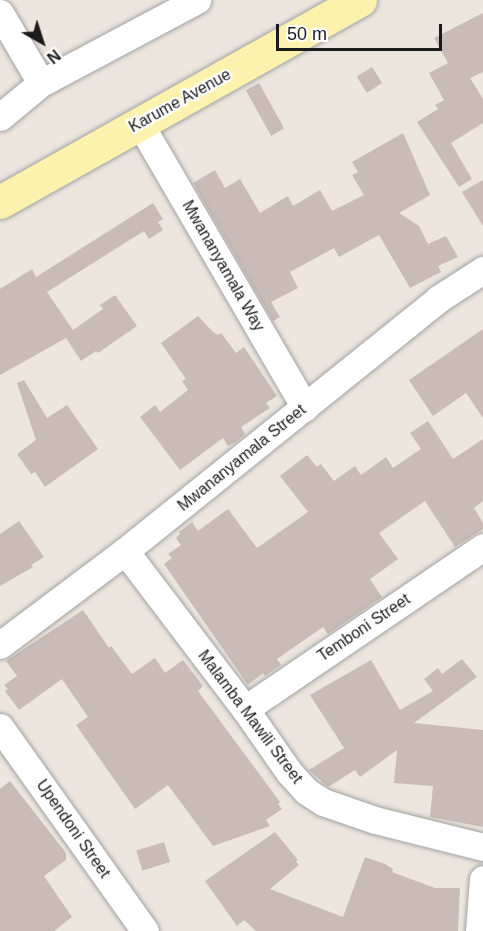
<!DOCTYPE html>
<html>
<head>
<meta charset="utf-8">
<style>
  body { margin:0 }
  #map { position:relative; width:483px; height:931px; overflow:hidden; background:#ede6df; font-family:Helvetica,sans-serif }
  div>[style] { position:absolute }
  .building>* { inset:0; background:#c9bbb6; transform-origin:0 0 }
  .roads { filter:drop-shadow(0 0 2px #a2a2a2) drop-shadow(0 0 2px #a2a2a2) }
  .minor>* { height:27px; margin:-13.5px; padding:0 13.5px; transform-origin:13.5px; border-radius:13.5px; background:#fff }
  .secondary>* { height:33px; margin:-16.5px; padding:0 16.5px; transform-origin:16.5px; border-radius:16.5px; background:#fcf2ae }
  span { translate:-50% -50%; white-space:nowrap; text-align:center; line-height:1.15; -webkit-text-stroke:4.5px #fff; paint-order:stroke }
  .street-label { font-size:16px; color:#1b1b1b }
  .north { position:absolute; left:12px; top:12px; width:60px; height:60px; -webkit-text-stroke:4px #fff; paint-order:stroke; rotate:141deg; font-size:16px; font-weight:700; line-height:24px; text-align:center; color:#1b1b1b }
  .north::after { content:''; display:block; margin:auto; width:21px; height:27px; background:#1b1b1b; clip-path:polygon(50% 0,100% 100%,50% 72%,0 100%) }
  .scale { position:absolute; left:276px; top:24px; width:166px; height:27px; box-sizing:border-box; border:3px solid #1b1b1b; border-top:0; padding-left:8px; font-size:18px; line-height:21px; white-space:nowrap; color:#1b1b1b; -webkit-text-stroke:4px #fff; paint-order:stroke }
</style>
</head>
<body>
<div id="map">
  <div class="building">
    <i style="clip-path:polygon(483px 13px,483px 72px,470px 78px,483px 99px,483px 123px,451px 143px,472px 179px,459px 187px,417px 122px,438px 109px,435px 105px,444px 100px,429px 73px,448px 63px,434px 38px)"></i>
    <i style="left:372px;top:67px;width:19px;height:18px;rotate:58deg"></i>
    <i style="left:259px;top:83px;width:52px;height:15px;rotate:61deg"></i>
    <i style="clip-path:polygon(403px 133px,430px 195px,399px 213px,419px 226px,428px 244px,446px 236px,458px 257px,438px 266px,441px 272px,410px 288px,379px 235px,339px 257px,334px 248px,290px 272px,298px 288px,271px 302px,280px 317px,273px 321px,193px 183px,215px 170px,225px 188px,240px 179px,260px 213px,288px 196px,293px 206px,320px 190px,332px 211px,364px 195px,352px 175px,358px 172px,352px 162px)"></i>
    <i style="clip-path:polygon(483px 180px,483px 226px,462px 192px)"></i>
    <i style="clip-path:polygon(153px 203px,163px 219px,158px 222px,163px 230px,149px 239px,144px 231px,47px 292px,73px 330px,103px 309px,100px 305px,115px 295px,137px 326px,98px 353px,96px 351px,81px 361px,66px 338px,0 375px,0 289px,32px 269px,36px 277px)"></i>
    <i style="clip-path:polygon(198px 316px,213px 332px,218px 335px,221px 333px,236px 353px,244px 347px,277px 396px,266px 403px,270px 408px,241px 427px,245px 434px,236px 442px,228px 446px,223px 438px,180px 470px,140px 417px,155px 405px,160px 412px,188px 390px,182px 381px,186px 379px,161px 343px)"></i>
    <i style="clip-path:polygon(483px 329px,483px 418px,466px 393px,433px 416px,409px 380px)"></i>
    <i style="clip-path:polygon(24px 380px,47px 418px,67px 405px,98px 449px,45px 487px,35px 472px,31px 474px,17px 454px,36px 440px,17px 383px)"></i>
    <i style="clip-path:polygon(428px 421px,453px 459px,483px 439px,483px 501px,474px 508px,483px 523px,483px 529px,455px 547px,425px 501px,379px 533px,398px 559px,370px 579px,382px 597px,328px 634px,323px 627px,277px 659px,281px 665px,265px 676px,263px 673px,248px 685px,164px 564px,172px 558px,168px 554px,181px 545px,176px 538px,180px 534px,179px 532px,192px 522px,198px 531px,228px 509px,257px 548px,308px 512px,280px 476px,307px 455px,317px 467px,321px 464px,334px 481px,355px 466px,361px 475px,386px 457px,393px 468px,421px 449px,410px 433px)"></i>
    <i style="clip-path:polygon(19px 521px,44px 557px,31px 565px,33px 567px,0 586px,0 534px)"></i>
    <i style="clip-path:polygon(83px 610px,109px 648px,111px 646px,132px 674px,155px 658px,165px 673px,183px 660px,203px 686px,198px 691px,280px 802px,278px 804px,282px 809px,266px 820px,270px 826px,213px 846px,168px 785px,135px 809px,76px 725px,88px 717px,62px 679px,19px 710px,5px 691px,8px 689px,4px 685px,17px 676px,6px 661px)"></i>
    <i style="clip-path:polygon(462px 659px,477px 677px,414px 723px,483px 730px,483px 827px,430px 817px,433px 786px,394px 783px,397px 750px,360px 777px,355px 770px,328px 787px,309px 770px,344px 748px,310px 695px,371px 660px,400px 710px,433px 691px,424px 679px,438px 668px,442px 674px)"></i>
    <i style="clip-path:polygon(10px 781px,66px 853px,66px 860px,44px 876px,72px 917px,54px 931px,0 931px,0 789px)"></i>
    <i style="clip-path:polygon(275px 832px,298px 860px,296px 861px,299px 865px,270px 889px,343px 917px,365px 857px,385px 864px,393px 869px,392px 872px,435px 888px,460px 888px,458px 931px,256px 931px,244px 920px,237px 926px,205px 881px)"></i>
    <i style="left:164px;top:842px;width:21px;height:29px;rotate:73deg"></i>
  </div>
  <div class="roads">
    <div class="minor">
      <i style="left:0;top:13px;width:81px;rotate:59.6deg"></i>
      <i style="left:0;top:117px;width:53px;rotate:-39.7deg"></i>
      <i style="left:41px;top:83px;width:177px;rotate:-28deg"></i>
      <i style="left:140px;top:124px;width:328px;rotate:59.8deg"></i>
      <i style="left:125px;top:551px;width:198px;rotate:52.8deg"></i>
      <i style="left:245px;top:709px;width:77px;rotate:55.1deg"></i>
      <i style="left:289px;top:772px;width:25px;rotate:48deg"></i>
      <i style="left:306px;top:791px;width:20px;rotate:33deg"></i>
      <i style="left:323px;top:802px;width:55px;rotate:19.1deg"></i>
      <i style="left:375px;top:820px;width:111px;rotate:14deg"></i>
      <i style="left:0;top:645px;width:156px;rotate:-36.9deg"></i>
      <i style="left:125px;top:551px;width:402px;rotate:-38.8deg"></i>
      <i style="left:438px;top:299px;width:54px;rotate:-32.8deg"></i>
      <i style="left:245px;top:709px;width:288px;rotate:-34.2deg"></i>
      <i style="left:0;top:727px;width:250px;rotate:54.6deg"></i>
      <i style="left:479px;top:931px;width:52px;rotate:-85.6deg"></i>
    </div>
    <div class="secondary">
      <i style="left:0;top:202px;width:413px;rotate:-29.3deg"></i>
    </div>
  </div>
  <div class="street-label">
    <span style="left:180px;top:101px;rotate:-29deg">Karume Avenue</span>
    <span style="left:223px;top:266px;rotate:60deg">Mwananyamala Way</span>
    <span style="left:242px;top:458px;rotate:-39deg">Mwananyamala Street</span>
    <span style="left:364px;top:628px;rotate:-34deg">Temboni Street</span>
    <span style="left:250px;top:717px;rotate:53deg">Malamba Mawili Street</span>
    <span style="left:73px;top:829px;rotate:55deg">Upendoni Street</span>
  </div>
  <div class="north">N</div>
  <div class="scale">50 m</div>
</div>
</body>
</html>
